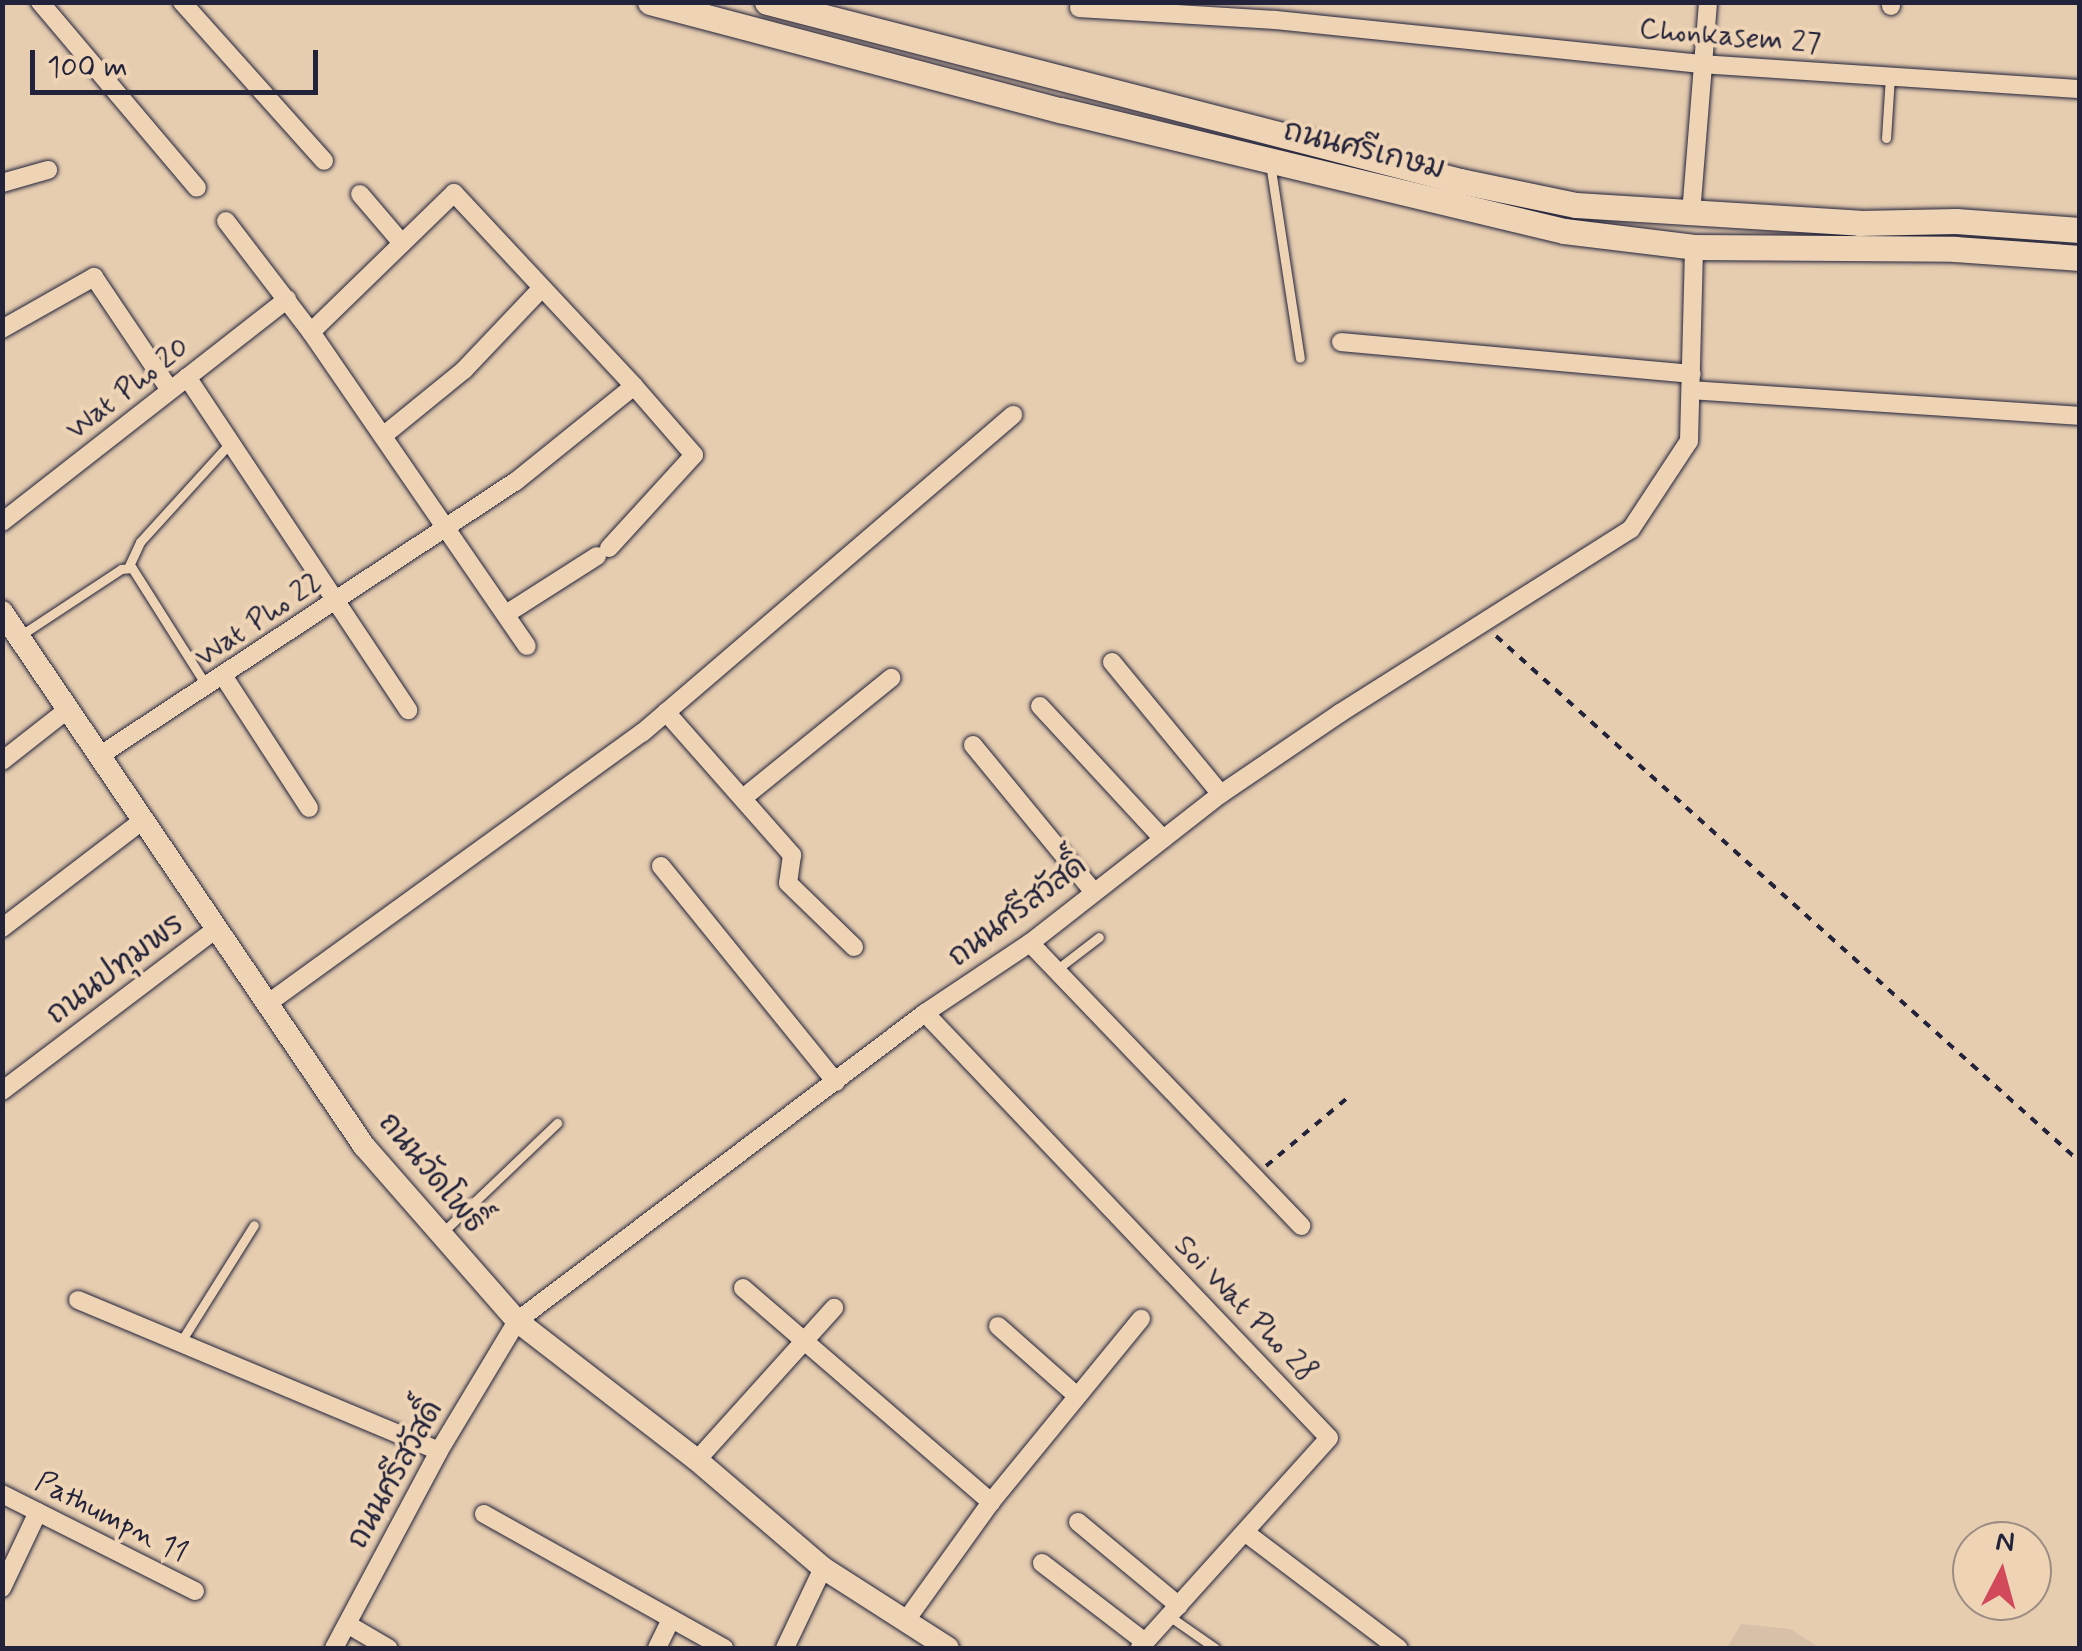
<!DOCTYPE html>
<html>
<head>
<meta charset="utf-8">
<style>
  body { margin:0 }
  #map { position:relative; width:2082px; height:1651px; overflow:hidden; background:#e6cdb0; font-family:Mynerve,"Playpen Sans Thai",sans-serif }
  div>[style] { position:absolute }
  .built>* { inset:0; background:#d7c0a7 }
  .path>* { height:4px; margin-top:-2px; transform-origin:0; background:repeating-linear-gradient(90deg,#22223b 0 8px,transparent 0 16px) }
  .roads { filter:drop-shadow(0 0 2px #22223b) drop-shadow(0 0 2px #22223b) }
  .service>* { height:9px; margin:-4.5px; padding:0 4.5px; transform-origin:4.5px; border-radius:4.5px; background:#eed4b5 }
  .minor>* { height:18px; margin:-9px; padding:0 9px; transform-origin:9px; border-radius:9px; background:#eed4b5 }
  .tertiary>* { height:22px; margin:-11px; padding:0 11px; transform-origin:11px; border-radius:11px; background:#eed4b5 }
  .secondary>* { height:25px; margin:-12.5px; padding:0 12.5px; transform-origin:12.5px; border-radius:12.5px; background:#eed4b5 }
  span { translate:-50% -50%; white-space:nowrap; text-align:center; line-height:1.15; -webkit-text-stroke:8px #eed4b5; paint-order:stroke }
  .street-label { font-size:30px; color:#22223b }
  .frame { position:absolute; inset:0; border:5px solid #22223b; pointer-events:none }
  .north { position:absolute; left:1952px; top:1521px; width:100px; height:100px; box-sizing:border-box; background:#eed4b5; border:2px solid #9c8d84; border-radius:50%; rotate:6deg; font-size:28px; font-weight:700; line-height:40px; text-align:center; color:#22223b }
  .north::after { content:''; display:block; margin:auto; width:35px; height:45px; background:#d1495b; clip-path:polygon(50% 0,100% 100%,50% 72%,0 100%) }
  .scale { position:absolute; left:30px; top:50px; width:288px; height:45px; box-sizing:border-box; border:5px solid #22223b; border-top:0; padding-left:12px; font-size:30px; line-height:35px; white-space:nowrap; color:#22223b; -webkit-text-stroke:8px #eed4b5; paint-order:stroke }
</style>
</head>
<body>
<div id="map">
  <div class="built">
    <i style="clip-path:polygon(1741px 1624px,1790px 1629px,1820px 1648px,1727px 1648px)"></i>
  </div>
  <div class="path">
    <i style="left:1496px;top:636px;width:786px;rotate:42.01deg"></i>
    <i style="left:1266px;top:1166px;width:111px;rotate:-39.9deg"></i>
  </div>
  <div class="roads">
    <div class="service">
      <i style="left:1886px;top:138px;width:62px;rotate:-86.3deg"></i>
      <i style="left:1270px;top:163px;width:197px;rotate:81.3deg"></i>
      <i style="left:128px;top:568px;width:29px;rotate:-65deg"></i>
      <i style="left:140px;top:542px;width:135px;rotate:-47.7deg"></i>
      <i style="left:21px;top:635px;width:120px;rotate:-33.4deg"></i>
      <i style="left:121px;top:569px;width:11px;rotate:-5deg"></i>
      <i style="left:132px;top:568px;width:138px;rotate:57.7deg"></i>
      <i style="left:1056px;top:970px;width:54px;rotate:-37.5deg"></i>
      <i style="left:443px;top:1232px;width:158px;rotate:-43.7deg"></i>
      <i style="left:180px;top:1343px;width:139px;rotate:-57.9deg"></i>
      <i style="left:1169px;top:1616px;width:56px;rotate:34.8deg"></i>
    </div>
    <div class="minor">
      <i style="left:40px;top:2px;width:243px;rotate:49.8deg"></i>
      <i style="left:182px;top:2px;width:213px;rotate:48.2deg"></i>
      <i style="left:1891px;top:2px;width:4px;rotate:90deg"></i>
      <i style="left:1079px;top:8px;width:196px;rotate:3.5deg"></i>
      <i style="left:1275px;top:20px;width:429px;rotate:5.9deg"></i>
      <i style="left:1702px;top:64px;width:379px;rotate:3.8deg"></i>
      <i style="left:2px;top:183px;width:48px;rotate:-15.8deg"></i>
      <i style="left:360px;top:194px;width:63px;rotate:49.5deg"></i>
      <i style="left:1691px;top:214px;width:213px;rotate:-85.4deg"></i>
      <i style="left:226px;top:221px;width:140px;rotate:52.6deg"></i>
      <i style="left:311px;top:332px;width:381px;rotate:55.5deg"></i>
      <i style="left:2px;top:329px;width:106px;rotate:-29.5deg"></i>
      <i style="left:94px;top:277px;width:136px;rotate:56.1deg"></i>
      <i style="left:1341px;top:342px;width:352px;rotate:5.2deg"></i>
      <i style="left:187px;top:377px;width:400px;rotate:56.4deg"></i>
      <i style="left:1691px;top:390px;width:390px;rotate:3.8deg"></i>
      <i style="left:384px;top:435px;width:103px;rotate:-39.1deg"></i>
      <i style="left:464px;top:370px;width:112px;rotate:-46.5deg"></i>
      <i style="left:2px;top:522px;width:362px;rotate:-38deg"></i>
      <i style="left:609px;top:548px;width:126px;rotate:-47.6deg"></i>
      <i style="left:694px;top:455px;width:91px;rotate:-131deg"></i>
      <i style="left:506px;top:614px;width:108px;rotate:-32.5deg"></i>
      <i style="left:1112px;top:662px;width:171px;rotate:50.5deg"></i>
      <i style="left:224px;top:677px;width:156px;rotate:57deg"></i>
      <i style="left:1040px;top:706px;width:181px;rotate:47.2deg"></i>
      <i style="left:666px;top:712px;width:191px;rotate:48.6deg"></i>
      <i style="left:792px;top:855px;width:28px;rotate:98deg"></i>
      <i style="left:788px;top:883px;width:92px;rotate:44.1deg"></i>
      <i style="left:973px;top:745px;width:189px;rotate:50.6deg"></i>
      <i style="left:99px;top:756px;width:498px;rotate:-33.4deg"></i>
      <i style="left:515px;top:482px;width:153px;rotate:-38.9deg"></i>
      <i style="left:634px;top:386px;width:264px;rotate:-133deg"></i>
      <i style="left:454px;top:193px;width:199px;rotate:135.8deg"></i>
      <i style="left:2px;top:761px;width:83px;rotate:-38.1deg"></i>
      <i style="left:743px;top:798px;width:191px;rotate:-39deg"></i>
      <i style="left:661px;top:866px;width:278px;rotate:51deg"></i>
      <i style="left:2px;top:928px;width:176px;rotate:-37.4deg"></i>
      <i style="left:1030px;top:943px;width:392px;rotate:46.2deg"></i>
      <i style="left:267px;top:1004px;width:463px;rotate:-35.9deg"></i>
      <i style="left:642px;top:733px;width:489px;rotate:-40.6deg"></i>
      <i style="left:925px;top:1013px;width:586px;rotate:46.45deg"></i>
      <i style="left:1329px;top:1438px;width:283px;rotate:132deg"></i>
      <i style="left:2px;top:1091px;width:267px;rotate:-37.1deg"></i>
      <i style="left:743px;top:1288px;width:328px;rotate:40.8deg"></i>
      <i style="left:78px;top:1300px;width:391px;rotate:22.7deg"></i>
      <i style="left:998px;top:1326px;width:104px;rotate:41.5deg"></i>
      <i style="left:697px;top:1460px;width:205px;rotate:-48deg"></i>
      <i style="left:2px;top:1494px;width:216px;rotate:26.7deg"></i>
      <i style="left:484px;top:1514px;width:275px;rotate:29.2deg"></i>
      <i style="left:1078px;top:1522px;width:131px;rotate:39.7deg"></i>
      <i style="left:1246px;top:1533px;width:191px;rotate:37.1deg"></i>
      <i style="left:1042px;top:1563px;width:130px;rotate:37.5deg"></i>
      <i style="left:2px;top:1588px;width:84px;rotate:-64.7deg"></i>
      <i style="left:907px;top:1619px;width:144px;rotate:-54.3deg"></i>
      <i style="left:991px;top:1502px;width:237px;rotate:-50.7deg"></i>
      <i style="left:347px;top:1624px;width:48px;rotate:30.3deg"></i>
      <i style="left:334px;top:1648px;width:223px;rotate:-61.9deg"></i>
      <i style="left:439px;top:1451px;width:152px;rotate:-59deg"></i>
      <i style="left:517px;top:1321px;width:511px;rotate:-37.05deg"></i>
      <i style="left:925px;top:1013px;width:126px;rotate:-33.7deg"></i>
      <i style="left:1030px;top:943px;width:242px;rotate:-38deg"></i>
      <i style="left:1221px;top:794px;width:144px;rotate:-34.2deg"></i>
      <i style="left:1340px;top:713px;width:344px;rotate:-32.3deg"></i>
      <i style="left:1631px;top:529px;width:105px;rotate:-56.6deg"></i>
      <i style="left:1689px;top:441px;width:194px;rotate:-88.5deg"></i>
      <i style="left:657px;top:1648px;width:32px;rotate:-64deg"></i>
      <i style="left:785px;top:1648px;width:89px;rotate:-64.6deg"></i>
    </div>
    <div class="tertiary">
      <i style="left:2px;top:612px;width:645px;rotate:55.87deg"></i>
      <i style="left:364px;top:1146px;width:232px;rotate:48.8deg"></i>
      <i style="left:517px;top:1321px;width:227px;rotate:37.7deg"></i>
      <i style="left:697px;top:1460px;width:166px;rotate:40.6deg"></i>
      <i style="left:823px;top:1568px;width:148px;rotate:32.6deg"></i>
    </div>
    <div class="secondary">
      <i style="left:650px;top:2px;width:424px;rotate:14.8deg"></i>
      <i style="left:1060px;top:110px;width:518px;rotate:13.5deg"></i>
      <i style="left:1564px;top:231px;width:131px;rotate:7deg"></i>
      <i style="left:1694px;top:247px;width:261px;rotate:0.4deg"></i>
      <i style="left:1955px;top:249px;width:125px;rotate:4.1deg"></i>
      <i style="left:767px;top:2px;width:716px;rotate:14.48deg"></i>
      <i style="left:1460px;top:181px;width:118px;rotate:11.7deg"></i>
      <i style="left:1576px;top:205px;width:284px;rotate:3.6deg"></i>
      <i style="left:1859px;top:223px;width:97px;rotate:-1.2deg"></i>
      <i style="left:1956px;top:221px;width:124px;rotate:4.2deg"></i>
    </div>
  </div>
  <div class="street-label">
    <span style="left:1730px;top:37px;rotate:5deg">Chonkasem 27</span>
    <span style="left:1364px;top:151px;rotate:14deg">ถนนศรีเกษม</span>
    <span style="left:128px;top:389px;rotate:-38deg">Wat Pho 20</span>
    <span style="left:259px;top:620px;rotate:-34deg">Wat Pho 22</span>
    <span style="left:1018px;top:912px;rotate:-37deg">ถนนศรีสวัสดิ์</span>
    <span style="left:116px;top:970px;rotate:-37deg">ถนนปทุมพร</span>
    <span style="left:431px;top:1174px;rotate:50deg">ถนนวัดโพธิ์</span>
    <span style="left:1245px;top:1309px;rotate:46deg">Soi Wat Pho 28</span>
    <span style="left:396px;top:1475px;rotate:-61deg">ถนนศรีสวัสดิ์</span>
    <span style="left:111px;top:1518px;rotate:27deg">Pathumpn 11</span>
  </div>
  <div class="frame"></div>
  <div class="north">N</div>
  <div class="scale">100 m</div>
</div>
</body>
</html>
